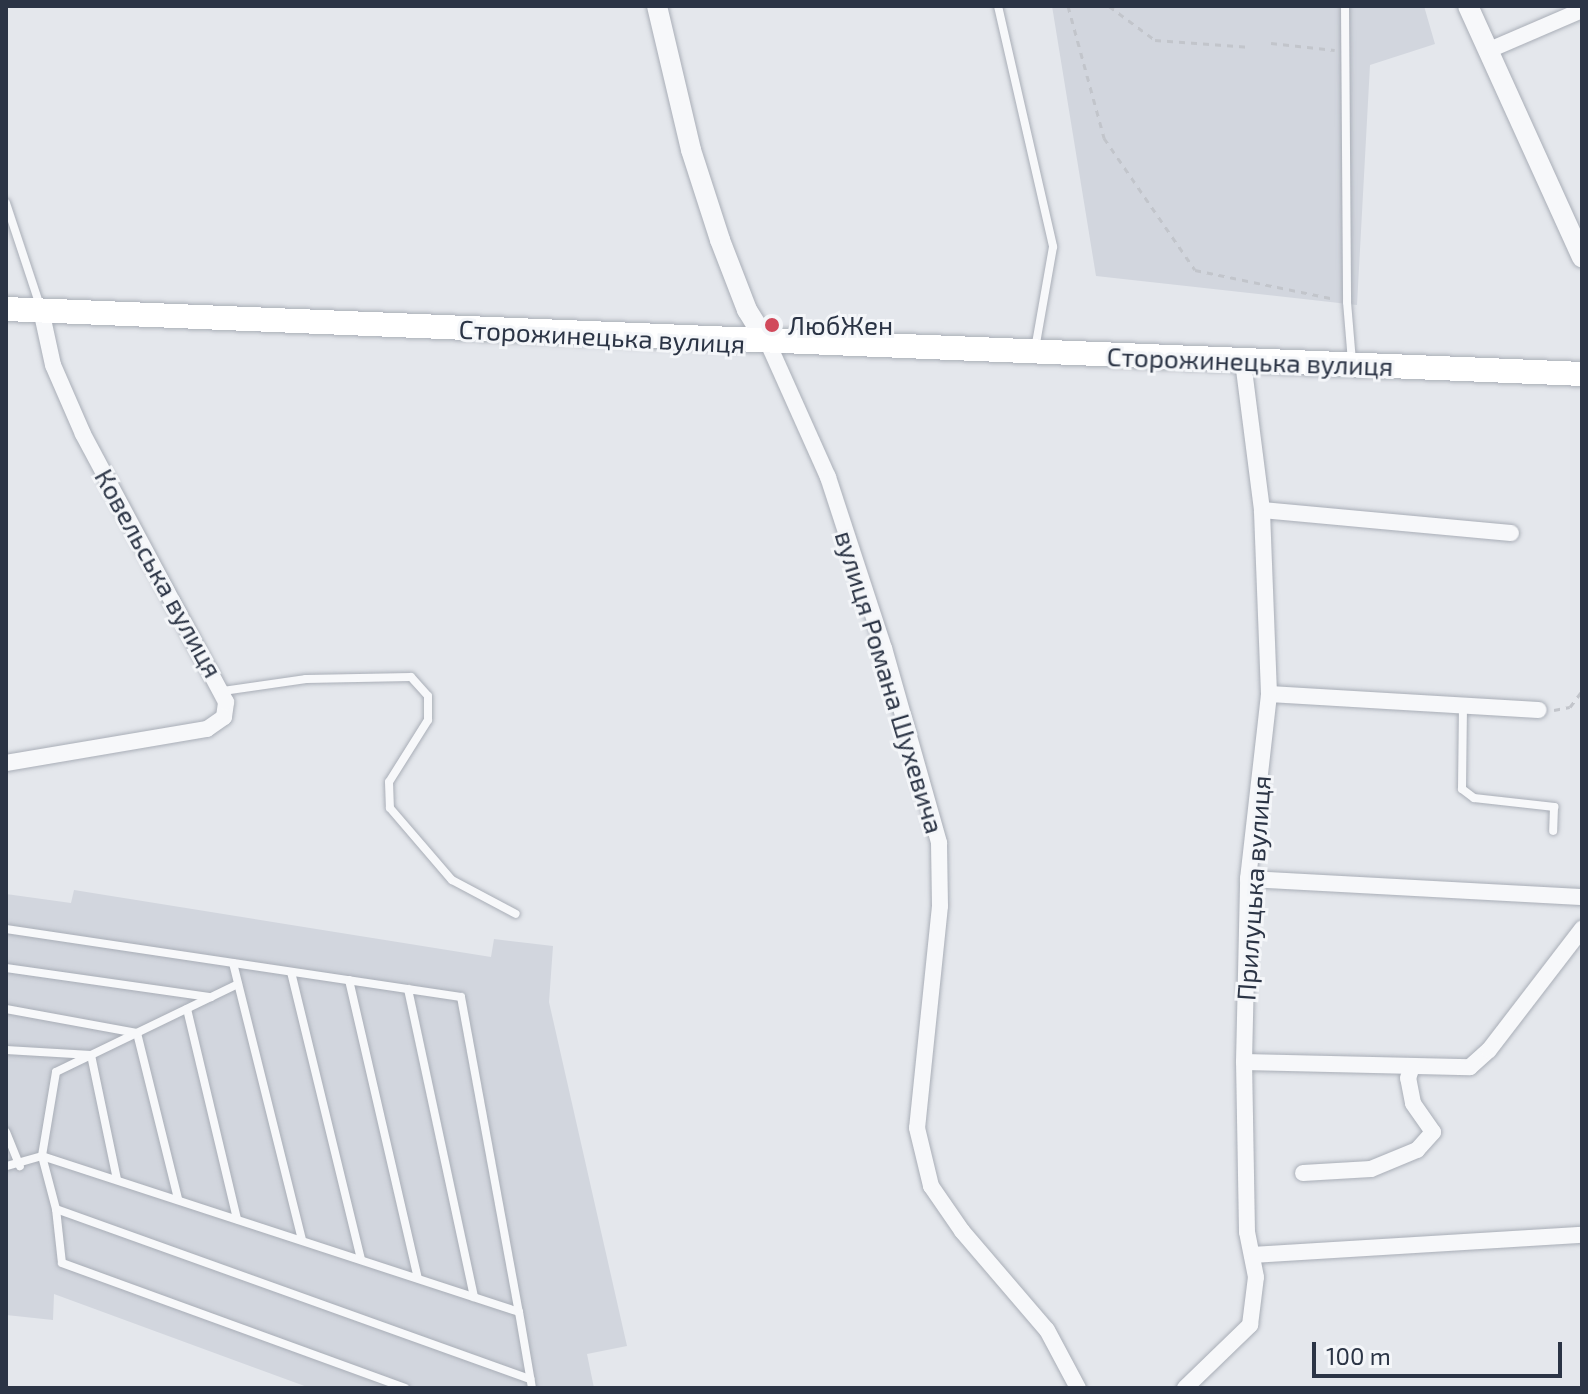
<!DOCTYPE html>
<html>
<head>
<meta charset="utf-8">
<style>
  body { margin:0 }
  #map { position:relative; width:1588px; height:1394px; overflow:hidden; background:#e4e7ec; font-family:"Exo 2",sans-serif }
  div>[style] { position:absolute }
  .built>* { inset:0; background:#d2d6de }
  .path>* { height:3px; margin-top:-1.5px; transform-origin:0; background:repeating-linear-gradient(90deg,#c2c5cb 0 6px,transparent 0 12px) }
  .roads { filter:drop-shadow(0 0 2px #a9aeb7) drop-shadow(0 0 2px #a9aeb7) }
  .service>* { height:8px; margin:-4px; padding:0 4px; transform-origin:4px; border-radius:4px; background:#f7f8fa }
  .minor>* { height:16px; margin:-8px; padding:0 8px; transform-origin:8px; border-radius:8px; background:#f7f8fa }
  .tertiary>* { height:20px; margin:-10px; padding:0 10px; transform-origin:10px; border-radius:10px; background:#f7f8fa }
  .primary>* { height:24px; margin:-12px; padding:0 12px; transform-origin:12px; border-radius:12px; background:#fff }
  .dots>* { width:22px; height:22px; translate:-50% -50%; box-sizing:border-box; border:4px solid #f4f6f9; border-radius:50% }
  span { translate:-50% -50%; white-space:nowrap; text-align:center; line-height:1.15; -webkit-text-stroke:6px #f4f6f9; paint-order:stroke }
  .poi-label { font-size:26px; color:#2b3445 }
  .left { translate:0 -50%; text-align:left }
  .street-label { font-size:26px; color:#2b3445 }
  .frame { position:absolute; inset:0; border:8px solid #2b3445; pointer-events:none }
  .scale { position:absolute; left:1312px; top:1342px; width:250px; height:36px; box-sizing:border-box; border:4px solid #2b3445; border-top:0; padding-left:10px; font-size:24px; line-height:28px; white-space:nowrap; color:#2b3445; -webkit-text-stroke:6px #f4f6f9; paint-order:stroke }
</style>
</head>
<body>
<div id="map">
  <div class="built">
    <i style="clip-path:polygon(1052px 6px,1424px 6px,1435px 44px,1370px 65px,1357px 305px,1096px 276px)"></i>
    <i style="clip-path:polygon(74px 890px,491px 957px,494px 939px,553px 946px,549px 1002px,627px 1346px,587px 1354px,594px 1388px,310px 1388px,54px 1294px,53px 1320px,6px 1315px,6px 894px,71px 903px)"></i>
  </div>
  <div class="path">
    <i style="left:1068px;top:6px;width:137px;rotate:74.7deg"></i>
    <i style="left:1104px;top:138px;width:160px;rotate:55.4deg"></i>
    <i style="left:1195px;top:270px;width:143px;rotate:11.7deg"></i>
    <i style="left:1109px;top:6px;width:57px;rotate:36.5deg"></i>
    <i style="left:1155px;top:40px;width:96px;rotate:4.2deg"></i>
    <i style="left:1271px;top:43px;width:64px;rotate:6.2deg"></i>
    <i style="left:1554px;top:710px;width:16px;rotate:-11deg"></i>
    <i style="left:1570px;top:707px;width:20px;rotate:-53deg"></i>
  </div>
  <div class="roads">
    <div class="service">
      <i style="left:998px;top:6px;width:247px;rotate:77.1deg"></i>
      <i style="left:1053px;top:247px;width:104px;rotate:100deg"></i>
      <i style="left:1345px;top:6px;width:296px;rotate:89.6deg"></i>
      <i style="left:1347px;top:302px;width:59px;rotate:85.2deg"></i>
      <i style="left:6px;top:203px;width:108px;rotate:71.7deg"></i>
      <i style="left:223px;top:691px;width:84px;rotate:-8.2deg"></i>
      <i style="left:306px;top:679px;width:105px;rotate:-1.1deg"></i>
      <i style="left:411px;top:677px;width:25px;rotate:48deg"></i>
      <i style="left:428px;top:696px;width:24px;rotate:90deg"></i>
      <i style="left:428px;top:720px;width:73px;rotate:122.2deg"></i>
      <i style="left:389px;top:782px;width:26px;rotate:88deg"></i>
      <i style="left:390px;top:808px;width:95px;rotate:49.3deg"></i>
      <i style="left:452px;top:880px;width:72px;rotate:28deg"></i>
      <i style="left:1463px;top:706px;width:83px;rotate:90.7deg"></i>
      <i style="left:1462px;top:789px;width:15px;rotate:37deg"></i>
      <i style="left:1474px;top:798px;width:81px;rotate:6.4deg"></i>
      <i style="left:1554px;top:807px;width:24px;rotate:92deg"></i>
      <i style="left:6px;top:929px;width:460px;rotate:8.5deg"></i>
      <i style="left:461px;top:997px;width:320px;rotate:79.6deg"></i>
      <i style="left:519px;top:1312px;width:502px;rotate:-161.89deg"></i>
      <i style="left:42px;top:1156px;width:37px;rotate:164deg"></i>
      <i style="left:233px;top:963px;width:285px;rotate:76deg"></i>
      <i style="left:6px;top:968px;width:207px;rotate:8.1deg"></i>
      <i style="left:291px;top:972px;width:296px;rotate:76.3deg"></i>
      <i style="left:349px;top:980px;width:306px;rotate:77deg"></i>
      <i style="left:238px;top:984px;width:202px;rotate:154.2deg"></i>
      <i style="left:56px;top:1072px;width:85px;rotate:99.5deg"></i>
      <i style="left:42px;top:1156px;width:55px;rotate:75.2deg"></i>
      <i style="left:56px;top:1209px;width:54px;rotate:83.7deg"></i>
      <i style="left:62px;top:1263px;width:365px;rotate:20deg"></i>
      <i style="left:408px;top:989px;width:315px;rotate:77.9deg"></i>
      <i style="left:6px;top:1009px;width:133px;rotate:10.4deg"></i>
      <i style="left:137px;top:1033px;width:171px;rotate:76.1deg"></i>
      <i style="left:187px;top:1009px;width:216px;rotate:76.6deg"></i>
      <i style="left:6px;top:1050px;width:85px;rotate:3.4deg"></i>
      <i style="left:91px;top:1055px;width:127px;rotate:78.2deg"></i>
      <i style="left:6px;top:1132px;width:37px;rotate:68deg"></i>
      <i style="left:56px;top:1209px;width:504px;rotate:19.73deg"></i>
      <i style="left:519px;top:1312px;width:77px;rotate:80.3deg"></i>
    </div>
    <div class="minor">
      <i style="left:1487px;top:51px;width:103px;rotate:-23.3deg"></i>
      <i style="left:768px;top:343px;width:147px;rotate:65.9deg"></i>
      <i style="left:828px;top:477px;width:180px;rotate:71.9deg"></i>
      <i style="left:884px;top:648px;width:203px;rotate:74.2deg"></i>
      <i style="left:939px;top:843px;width:63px;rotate:89.1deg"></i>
      <i style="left:940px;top:906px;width:223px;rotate:95.9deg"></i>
      <i style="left:917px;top:1128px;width:60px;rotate:76.4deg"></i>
      <i style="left:931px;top:1186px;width:55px;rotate:55.4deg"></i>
      <i style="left:962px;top:1231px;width:130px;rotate:49.4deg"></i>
      <i style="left:1047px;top:1330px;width:66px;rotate:61.9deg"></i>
      <i style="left:1262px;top:510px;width:250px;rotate:5.3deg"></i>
      <i style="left:1269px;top:694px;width:270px;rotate:3.4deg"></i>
      <i style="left:6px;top:763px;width:204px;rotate:-9.6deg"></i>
      <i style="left:207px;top:729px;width:21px;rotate:-35deg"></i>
      <i style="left:224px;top:717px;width:15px;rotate:-82deg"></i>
      <i style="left:226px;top:702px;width:304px;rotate:-118.1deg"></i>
      <i style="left:83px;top:434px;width:75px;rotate:-113.5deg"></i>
      <i style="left:53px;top:365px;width:56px;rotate:-102.3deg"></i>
      <i style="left:1248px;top:879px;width:334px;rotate:3.1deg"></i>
      <i style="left:1244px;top:1062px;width:226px;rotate:1.3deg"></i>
      <i style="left:1470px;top:1067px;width:25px;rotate:-42deg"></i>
      <i style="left:1489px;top:1050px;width:153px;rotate:-52.5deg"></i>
      <i style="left:1303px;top:1173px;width:68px;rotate:-3.4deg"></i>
      <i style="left:1371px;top:1169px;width:50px;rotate:-22.4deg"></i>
      <i style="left:1417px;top:1150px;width:24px;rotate:-48deg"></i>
      <i style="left:1433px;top:1132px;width:35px;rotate:-125deg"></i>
      <i style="left:1413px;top:1103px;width:25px;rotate:-101deg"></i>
      <i style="left:1408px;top:1078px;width:12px;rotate:-70deg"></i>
      <i style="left:1252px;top:1255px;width:331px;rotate:-3.5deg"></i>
      <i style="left:1185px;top:1388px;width:91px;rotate:-44.1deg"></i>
      <i style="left:1250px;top:1325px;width:48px;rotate:-82.9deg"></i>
      <i style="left:1256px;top:1277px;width:46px;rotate:-101.3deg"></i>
      <i style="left:1247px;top:1232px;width:170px;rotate:-91deg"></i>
      <i style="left:1244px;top:1062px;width:183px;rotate:-88.7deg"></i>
      <i style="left:1248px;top:879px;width:186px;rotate:-83.5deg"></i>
      <i style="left:1269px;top:694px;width:184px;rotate:-92.2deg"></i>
      <i style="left:1262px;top:510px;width:150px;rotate:-97.3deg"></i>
    </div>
    <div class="tertiary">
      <i style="left:657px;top:6px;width:148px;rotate:76.7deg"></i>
      <i style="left:691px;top:150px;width:95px;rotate:72.1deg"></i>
      <i style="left:720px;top:240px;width:75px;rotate:68.9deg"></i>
      <i style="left:747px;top:310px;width:39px;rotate:58deg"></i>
      <i style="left:1468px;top:6px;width:276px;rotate:65.6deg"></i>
    </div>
    <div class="primary">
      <i style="left:6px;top:309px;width:1577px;rotate:2.36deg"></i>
    </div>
  </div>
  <div class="dots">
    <i style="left:772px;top:325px;background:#d1495b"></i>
  </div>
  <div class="poi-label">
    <span class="left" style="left:788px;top:325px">ЛюбЖен</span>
  </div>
  <div class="street-label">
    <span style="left:602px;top:336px;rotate:3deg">Сторожинецька вулиця</span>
    <span style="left:1250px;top:361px;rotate:2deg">Сторожинецька вулиця</span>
    <span style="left:159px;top:573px;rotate:61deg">Ковельська вулиця</span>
    <span style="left:890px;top:682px;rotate:73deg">вулиця Романа Шухевича</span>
    <span style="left:1253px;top:888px;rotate:-86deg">Прилуцька вулиця</span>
  </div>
  <div class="frame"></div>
  <div class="scale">100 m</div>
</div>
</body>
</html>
